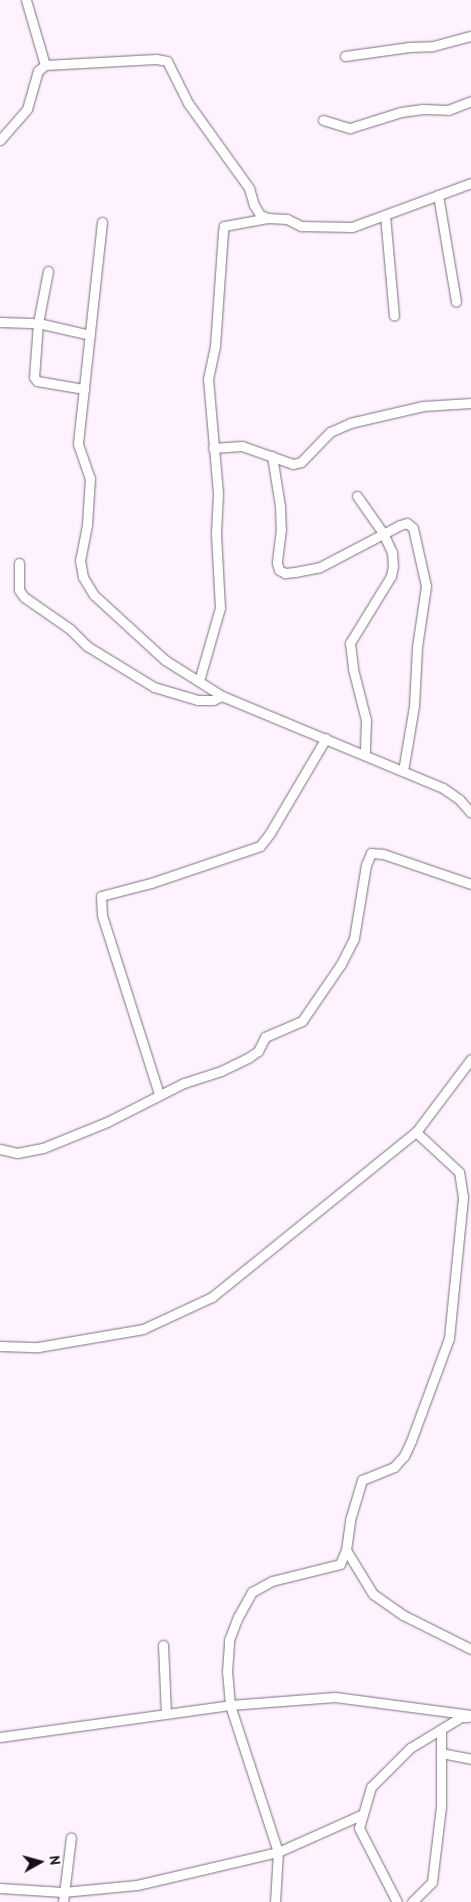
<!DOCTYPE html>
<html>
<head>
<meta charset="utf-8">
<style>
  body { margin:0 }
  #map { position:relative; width:471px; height:1902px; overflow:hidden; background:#fef2ff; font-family:"PT Sans",sans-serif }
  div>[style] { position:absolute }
  .roads { filter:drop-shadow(0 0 1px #7b6f7d) drop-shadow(0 0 1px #7b6f7d) }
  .minor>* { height:9px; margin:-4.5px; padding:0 4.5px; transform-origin:4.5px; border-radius:4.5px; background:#fff }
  span { translate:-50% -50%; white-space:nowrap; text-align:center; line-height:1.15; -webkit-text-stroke:4px #fff; paint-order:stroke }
  .north { position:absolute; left:15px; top:1837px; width:50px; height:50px; -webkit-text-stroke:4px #fff; paint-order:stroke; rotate:83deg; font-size:14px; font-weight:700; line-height:20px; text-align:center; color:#140f15 }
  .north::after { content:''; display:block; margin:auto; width:18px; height:22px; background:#140f15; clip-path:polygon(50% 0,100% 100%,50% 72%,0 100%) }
</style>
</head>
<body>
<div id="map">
  <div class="roads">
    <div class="minor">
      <i style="left:26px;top:0;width:68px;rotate:73.7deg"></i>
      <i style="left:345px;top:56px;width:65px;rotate:-8deg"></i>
      <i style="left:409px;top:47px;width:24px;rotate:-2deg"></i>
      <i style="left:433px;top:46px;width:39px;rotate:-15deg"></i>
      <i style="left:323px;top:120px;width:28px;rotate:17deg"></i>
      <i style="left:350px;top:128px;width:53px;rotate:-17.4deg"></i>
      <i style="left:401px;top:112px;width:22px;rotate:-8deg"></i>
      <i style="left:423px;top:109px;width:25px;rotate:2deg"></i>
      <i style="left:448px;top:110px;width:25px;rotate:-21deg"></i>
      <i style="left:0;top:140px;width:41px;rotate:-48.9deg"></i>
      <i style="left:27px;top:109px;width:40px;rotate:-74deg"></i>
      <i style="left:38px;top:71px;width:9px;rotate:-41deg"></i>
      <i style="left:45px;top:65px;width:111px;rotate:-3.1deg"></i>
      <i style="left:156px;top:59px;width:11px;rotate:10deg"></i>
      <i style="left:167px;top:61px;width:47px;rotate:63.4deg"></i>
      <i style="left:188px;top:103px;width:105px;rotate:54.3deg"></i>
      <i style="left:249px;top:188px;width:18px;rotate:74deg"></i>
      <i style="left:254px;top:205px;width:12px;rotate:59deg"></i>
      <i style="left:260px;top:215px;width:9px;rotate:21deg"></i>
      <i style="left:268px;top:218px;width:19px;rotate:3deg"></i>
      <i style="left:287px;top:219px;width:16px;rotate:27deg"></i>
      <i style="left:301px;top:226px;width:51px;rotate:1.1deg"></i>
      <i style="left:352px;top:227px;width:127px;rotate:-20.3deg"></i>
      <i style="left:438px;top:195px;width:108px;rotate:80.4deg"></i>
      <i style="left:385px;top:215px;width:101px;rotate:84.9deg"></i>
      <i style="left:102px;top:222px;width:223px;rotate:96.2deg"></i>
      <i style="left:78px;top:444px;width:36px;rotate:71deg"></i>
      <i style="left:90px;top:478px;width:47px;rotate:93.7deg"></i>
      <i style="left:87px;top:525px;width:36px;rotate:101deg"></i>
      <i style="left:80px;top:560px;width:17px;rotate:80deg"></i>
      <i style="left:83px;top:577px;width:21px;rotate:59deg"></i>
      <i style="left:94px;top:595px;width:96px;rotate:42.5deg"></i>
      <i style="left:165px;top:660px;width:67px;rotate:32.3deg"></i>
      <i style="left:222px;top:696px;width:239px;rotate:22.6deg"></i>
      <i style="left:443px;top:788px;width:19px;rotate:35deg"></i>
      <i style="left:459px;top:799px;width:18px;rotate:49deg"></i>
      <i style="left:48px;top:271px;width:53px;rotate:100.9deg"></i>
      <i style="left:38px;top:323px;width:54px;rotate:94.2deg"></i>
      <i style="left:34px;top:377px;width:5px;rotate:53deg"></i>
      <i style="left:37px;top:381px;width:48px;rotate:9.7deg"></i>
      <i style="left:0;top:322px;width:38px;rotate:2deg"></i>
      <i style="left:38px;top:323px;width:53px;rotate:13deg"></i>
      <i style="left:213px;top:448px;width:29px;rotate:-4deg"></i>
      <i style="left:242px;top:446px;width:54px;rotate:19.4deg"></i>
      <i style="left:293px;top:464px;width:8px;rotate:-14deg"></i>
      <i style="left:301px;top:462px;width:42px;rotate:-46deg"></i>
      <i style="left:330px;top:432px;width:22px;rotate:-24deg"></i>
      <i style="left:350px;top:423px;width:75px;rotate:-13.1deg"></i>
      <i style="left:423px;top:406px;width:48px;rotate:-3.6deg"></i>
      <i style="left:272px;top:456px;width:51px;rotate:80.9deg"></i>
      <i style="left:280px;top:506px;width:23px;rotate:88deg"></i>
      <i style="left:281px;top:529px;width:34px;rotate:97deg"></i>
      <i style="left:277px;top:563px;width:7px;rotate:74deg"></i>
      <i style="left:279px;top:570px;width:7px;rotate:27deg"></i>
      <i style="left:285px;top:573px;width:10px;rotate:-6deg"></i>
      <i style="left:295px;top:572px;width:25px;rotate:-11deg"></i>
      <i style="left:320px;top:567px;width:90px;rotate:-27.7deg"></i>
      <i style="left:400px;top:525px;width:7px;rotate:-16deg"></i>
      <i style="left:407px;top:523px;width:8px;rotate:40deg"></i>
      <i style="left:413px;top:528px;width:59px;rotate:77.4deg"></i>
      <i style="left:426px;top:586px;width:62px;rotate:98.4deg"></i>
      <i style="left:417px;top:647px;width:59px;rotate:92.9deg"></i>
      <i style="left:414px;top:706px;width:66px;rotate:99.6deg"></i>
      <i style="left:357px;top:496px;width:45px;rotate:54.9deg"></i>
      <i style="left:383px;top:533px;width:21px;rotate:65deg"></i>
      <i style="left:392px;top:552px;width:14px;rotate:86deg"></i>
      <i style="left:393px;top:566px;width:10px;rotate:101deg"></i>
      <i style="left:391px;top:576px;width:79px;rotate:121.5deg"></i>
      <i style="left:350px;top:643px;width:26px;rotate:83deg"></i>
      <i style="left:353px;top:669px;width:53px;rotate:75.7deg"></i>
      <i style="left:366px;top:720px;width:34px;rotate:92deg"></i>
      <i style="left:19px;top:563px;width:27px;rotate:90deg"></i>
      <i style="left:19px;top:590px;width:9px;rotate:54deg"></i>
      <i style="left:24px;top:597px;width:56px;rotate:34.8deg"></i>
      <i style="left:70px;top:629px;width:24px;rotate:45deg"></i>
      <i style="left:87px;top:646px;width:79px;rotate:31.5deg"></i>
      <i style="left:154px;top:687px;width:46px;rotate:16.5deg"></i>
      <i style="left:198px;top:700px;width:15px"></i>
      <i style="left:213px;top:700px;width:10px;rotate:-24deg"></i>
      <i style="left:199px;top:681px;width:76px;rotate:-74deg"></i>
      <i style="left:220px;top:608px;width:75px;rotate:-93.1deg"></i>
      <i style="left:216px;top:533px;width:40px;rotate:-87.1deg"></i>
      <i style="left:218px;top:493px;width:114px;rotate:-95deg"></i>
      <i style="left:208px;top:379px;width:34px;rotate:-78deg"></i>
      <i style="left:215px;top:346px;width:114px;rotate:-86deg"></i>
      <i style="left:223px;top:232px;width:6px;rotate:-81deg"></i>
      <i style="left:224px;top:226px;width:45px;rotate:-10.3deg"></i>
      <i style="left:159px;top:1094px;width:188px;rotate:-107.7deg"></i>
      <i style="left:102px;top:915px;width:19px;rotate:-93deg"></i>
      <i style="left:101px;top:896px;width:52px;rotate:-14.6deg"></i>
      <i style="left:151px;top:883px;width:115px;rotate:-18.7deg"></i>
      <i style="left:260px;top:846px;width:16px;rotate:-52deg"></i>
      <i style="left:270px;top:833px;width:110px;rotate:-59.5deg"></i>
      <i style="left:0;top:1149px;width:17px;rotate:13deg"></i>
      <i style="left:17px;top:1153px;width:26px;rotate:-11deg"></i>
      <i style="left:43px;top:1148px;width:69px;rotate:-22.1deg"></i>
      <i style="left:107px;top:1122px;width:86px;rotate:-26.9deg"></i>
      <i style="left:184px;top:1083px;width:39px;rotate:-18deg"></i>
      <i style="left:221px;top:1071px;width:30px;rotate:-26deg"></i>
      <i style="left:248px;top:1058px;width:12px;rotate:-35deg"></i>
      <i style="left:258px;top:1051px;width:16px;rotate:-63deg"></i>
      <i style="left:265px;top:1037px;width:40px;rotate:-23.4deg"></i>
      <i style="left:302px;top:1021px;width:69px;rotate:-55.6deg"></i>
      <i style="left:341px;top:964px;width:29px;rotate:-63deg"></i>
      <i style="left:354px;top:938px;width:74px;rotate:-80.7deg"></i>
      <i style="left:366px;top:865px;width:13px;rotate:-67deg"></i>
      <i style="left:371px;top:853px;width:12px;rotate:5deg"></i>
      <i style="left:383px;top:854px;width:93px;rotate:18.8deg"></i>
      <i style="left:0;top:1346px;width:38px;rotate:2deg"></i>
      <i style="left:38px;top:1347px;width:107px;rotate:-9.7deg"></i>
      <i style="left:143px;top:1329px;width:76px;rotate:-24.9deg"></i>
      <i style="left:212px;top:1297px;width:262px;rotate:-39deg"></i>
      <i style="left:416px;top:1132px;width:91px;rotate:-53deg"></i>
      <i style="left:346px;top:1550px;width:52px;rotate:58.5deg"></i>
      <i style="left:373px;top:1594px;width:37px;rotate:35deg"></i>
      <i style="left:403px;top:1615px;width:76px;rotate:26.6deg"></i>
      <i style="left:163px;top:1645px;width:69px;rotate:87.5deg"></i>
      <i style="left:0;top:1737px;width:232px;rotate:-7.9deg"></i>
      <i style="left:230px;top:1705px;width:105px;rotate:-4.4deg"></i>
      <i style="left:335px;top:1697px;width:137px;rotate:7.5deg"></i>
      <i style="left:441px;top:1753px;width:31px;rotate:11deg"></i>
      <i style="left:0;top:1888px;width:63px;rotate:3.6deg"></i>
      <i style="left:63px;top:1892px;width:74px;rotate:-5.4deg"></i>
      <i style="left:137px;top:1885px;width:145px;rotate:-13.2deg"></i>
      <i style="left:278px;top:1852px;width:93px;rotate:-24.1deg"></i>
      <i style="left:63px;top:1902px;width:65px;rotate:-83deg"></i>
      <i style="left:275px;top:1902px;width:50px;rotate:-86.6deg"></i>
      <i style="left:278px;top:1852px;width:155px;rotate:-108.1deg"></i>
      <i style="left:230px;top:1705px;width:33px;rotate:-95deg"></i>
      <i style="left:227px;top:1672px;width:32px;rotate:-86deg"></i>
      <i style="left:229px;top:1640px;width:25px;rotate:-69deg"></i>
      <i style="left:238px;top:1617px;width:29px;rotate:-61deg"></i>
      <i style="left:252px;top:1592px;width:23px;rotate:-29deg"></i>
      <i style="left:272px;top:1581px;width:70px;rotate:-14deg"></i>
      <i style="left:340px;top:1564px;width:15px;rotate:-67deg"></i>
      <i style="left:346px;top:1550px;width:30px;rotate:-82deg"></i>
      <i style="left:350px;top:1520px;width:42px;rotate:-73.3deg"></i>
      <i style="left:362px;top:1480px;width:35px;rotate:-22deg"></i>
      <i style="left:394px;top:1467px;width:15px;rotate:-48deg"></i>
      <i style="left:404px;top:1456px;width:17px;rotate:-65deg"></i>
      <i style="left:411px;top:1441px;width:110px;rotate:-69.7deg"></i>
      <i style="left:449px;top:1338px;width:142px;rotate:-84.3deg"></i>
      <i style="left:463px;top:1197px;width:25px;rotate:-99deg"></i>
      <i style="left:459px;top:1172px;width:59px;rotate:-137.1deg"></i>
      <i style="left:397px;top:1902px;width:83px;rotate:-117.2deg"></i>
      <i style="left:359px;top:1828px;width:43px;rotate:-73.7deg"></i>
      <i style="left:371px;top:1787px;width:55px;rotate:-45deg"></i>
      <i style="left:410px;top:1748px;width:60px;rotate:-31.3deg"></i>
      <i style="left:461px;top:1717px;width:7px"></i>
      <i style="left:412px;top:1902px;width:28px;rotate:-45deg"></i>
      <i style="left:432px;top:1882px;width:76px;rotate:-83.2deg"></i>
      <i style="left:441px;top:1807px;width:77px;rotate:-90deg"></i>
    </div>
  </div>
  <div class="north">N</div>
</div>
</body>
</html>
